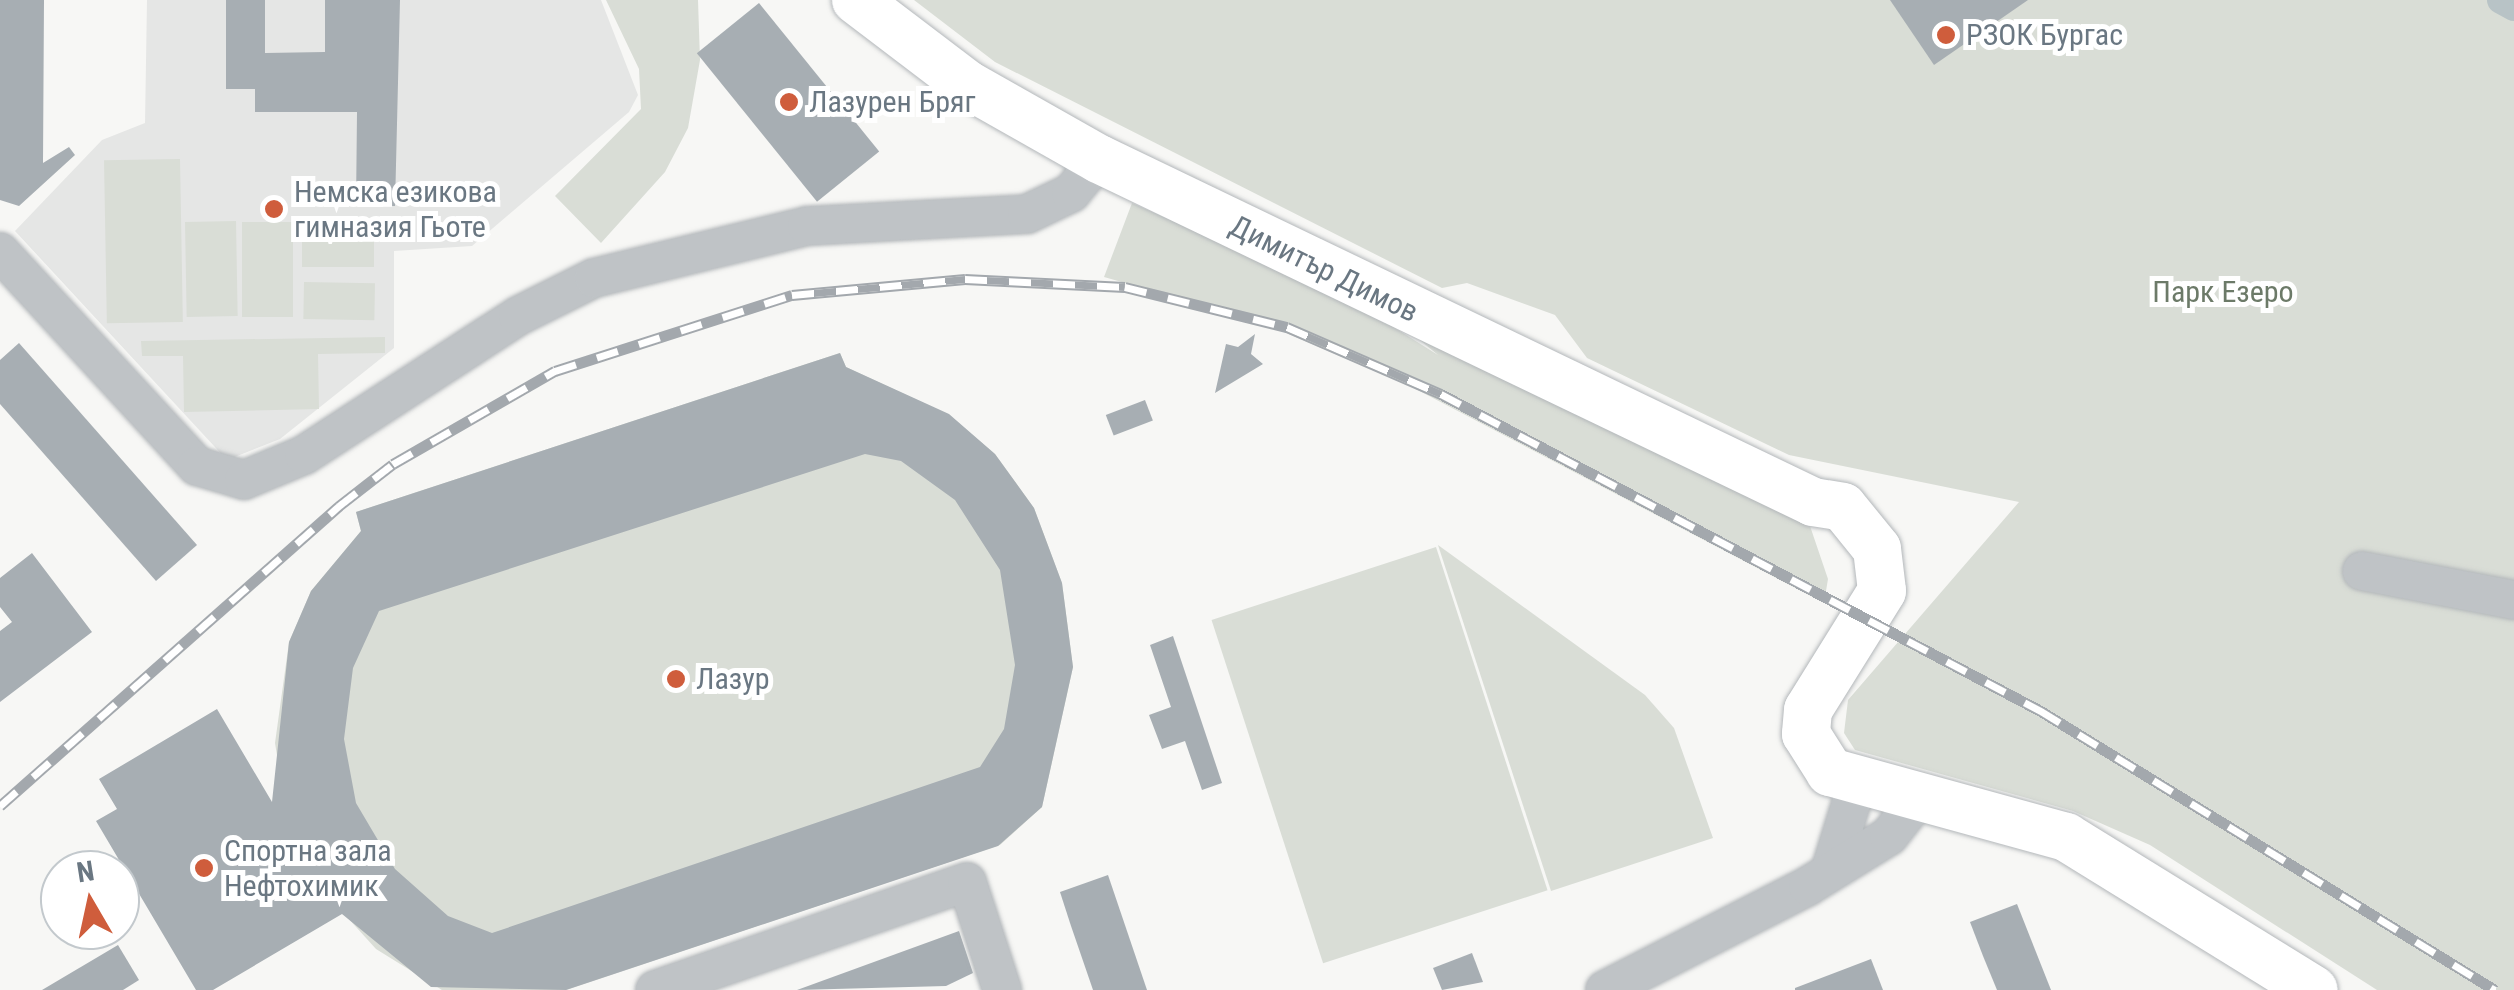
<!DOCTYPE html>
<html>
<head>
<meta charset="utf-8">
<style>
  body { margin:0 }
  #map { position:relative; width:2514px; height:990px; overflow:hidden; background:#f7f7f5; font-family:"Roboto Condensed",sans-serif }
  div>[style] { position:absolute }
  .built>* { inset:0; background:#e5e6e5 }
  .green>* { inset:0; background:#d9ddd6; transform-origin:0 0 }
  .canal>* { height:28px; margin:-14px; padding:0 14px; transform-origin:14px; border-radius:14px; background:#b8c3c6 }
  .building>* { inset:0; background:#a7aeb3; transform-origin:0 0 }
  .roads { filter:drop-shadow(0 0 2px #b3b7ba) drop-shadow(0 0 2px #b3b7ba) }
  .minor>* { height:38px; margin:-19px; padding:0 19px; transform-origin:19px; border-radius:19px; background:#bfc3c6 }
  .major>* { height:48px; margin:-24px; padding:0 24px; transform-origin:24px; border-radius:24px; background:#fff }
  .rail>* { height:11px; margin-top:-5.5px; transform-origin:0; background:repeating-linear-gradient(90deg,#fff 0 22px,#a3a8ad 0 44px); box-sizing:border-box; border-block:2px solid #a3a8ad }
  .dots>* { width:28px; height:28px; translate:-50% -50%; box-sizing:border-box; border:5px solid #fff; border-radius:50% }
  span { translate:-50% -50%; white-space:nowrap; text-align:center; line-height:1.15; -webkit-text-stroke:10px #fff; paint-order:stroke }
  .poi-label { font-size:30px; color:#6a7782 }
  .left { translate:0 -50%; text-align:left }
  .street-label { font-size:30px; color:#6a7782 }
  .park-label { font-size:30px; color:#6c7a68 }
  .north { position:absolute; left:40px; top:850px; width:100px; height:100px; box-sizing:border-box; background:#fff; border:2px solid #c3c9cd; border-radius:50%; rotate:351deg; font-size:28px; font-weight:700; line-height:40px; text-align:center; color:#6a7782 }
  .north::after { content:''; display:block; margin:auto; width:35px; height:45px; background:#cf5d3c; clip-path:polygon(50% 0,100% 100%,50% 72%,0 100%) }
</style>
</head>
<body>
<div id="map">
  <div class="built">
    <i style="clip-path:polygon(147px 0,601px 0,638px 95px,629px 112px,472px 246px,394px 251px,394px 348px,280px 439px,227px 460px,15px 231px,102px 140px,145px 123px)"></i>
  </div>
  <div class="green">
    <i style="clip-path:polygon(606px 0,698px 0,700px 60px,688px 128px,665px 172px,601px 243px,555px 196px,641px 109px,639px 69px)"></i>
    <i style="clip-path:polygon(914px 0,2499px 0,2514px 9px,2514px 990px,2377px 990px,2150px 845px,2073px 811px,1855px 750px,1844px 733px,1848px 700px,2019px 502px,1789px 455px,1587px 358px,1555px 315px,1467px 283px,1442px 288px,995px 62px)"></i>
    <i style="left:180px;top:159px;width:163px;height:76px;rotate:89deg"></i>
    <i style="clip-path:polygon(1132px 203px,1344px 296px,1438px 355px,1352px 284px,1810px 526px,1828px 579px,1824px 603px,1410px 386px,1256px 320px,1104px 277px)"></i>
    <i style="left:236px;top:221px;width:95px;height:51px;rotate:89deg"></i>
    <i style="left:242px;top:222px;width:51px;height:95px"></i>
    <i style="left:302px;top:229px;width:72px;height:38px"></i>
    <i style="left:304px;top:282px;width:71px;height:37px;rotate:1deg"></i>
    <i style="clip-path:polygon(385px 337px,385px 353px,318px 354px,319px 409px,184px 412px,183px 356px,142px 356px,141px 341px)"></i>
    <i style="clip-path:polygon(840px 353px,846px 367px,949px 415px,995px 454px,1034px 508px,1062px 583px,1073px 667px,1042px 807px,1000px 845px,566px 990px,442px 990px,376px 949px,318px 885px,288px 823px,275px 743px,289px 642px,311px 591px,361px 531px,356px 512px)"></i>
    <i style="clip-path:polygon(1438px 545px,1645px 695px,1674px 728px,1713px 838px,1551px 891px)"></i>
    <i style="left:1436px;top:547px;width:361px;height:236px;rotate:72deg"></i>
  </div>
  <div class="canal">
    <i style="left:2501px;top:0;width:15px;rotate:28deg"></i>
  </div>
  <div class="building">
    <i style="clip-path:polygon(0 0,44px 0,43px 163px,69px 147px,75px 155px,19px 206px,0 200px)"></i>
    <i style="clip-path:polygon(226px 0,265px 0,265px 53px,325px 52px,325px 0,400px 0,395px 206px,356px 206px,357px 112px,255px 112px,255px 89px,226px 89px)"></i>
    <i style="clip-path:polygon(1890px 0,2028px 0,1934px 65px)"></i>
    <i style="left:759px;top:3px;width:191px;height:80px;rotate:51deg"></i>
    <i style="clip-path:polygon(1255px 334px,1251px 354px,1263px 364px,1215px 393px,1226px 344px,1238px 347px)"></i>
    <i style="clip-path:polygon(19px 343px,197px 545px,156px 581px,0 404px,0 360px)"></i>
    <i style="clip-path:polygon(evenodd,840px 353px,846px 367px,949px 414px,995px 454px,1034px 508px,1062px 583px,1073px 667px,1042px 807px,998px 846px,566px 990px,431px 987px,342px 914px,213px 990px,196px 990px,96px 821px,117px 809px,99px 779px,217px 709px,272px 802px,289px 642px,311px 591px,361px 531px,356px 512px,840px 353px,865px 454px,901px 461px,955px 500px,1000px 570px,1015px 665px,1004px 729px,980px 767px,492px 933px,448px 916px,395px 869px,356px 803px,344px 739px,353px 668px,379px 611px,865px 454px)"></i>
    <i style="left:1145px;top:400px;width:22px;height:42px;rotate:69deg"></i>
    <i style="clip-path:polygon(32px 553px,92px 632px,0 702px,0 631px,12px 622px,0 607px,0 578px)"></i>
    <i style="clip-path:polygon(1173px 636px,1222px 783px,1202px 790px,1185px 741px,1162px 749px,1149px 715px,1171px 707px,1150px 645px)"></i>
    <i style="clip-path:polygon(1108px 875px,1147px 990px,1093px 990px,1071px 926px,1060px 892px)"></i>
    <i style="clip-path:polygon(2017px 904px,2051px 990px,1997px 990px,1983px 956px,1970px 922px)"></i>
    <i style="clip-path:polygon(959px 931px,973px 973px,946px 986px,797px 990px)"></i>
    <i style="clip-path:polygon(118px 945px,139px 980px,123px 990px,42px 990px)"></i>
    <i style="clip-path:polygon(1472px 953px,1483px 982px,1442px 990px,1433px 968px)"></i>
    <i style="clip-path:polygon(1871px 959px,1883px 990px,1795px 990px,1795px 988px)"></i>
  </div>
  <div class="roads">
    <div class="minor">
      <i style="left:0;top:252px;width:291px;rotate:47.4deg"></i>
      <i style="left:197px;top:466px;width:49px;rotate:16.6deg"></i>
      <i style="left:244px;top:480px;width:65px;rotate:-22.6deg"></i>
      <i style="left:304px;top:455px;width:255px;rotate:-33deg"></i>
      <i style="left:518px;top:316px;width:85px;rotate:-26.6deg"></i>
      <i style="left:594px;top:278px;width:219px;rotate:-13.7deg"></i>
      <i style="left:807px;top:226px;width:220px;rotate:-3.1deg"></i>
      <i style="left:1027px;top:214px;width:49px;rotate:-25.5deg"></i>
      <i style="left:1071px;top:193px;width:44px;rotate:-50.5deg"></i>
      <i style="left:2362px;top:571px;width:155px;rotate:10.8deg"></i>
      <i style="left:1832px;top:865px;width:85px;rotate:-72.8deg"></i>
      <i style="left:655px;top:990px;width:330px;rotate:-19.1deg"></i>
      <i style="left:967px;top:882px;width:114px;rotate:72deg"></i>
      <i style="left:1605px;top:990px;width:228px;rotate:-27.1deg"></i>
      <i style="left:1808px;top:886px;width:95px;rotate:-31.7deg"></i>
      <i style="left:1889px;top:836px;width:47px;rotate:-51.9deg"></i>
    </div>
    <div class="major">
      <i style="left:856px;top:0;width:141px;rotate:37.2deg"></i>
      <i style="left:968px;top:85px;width:150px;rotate:29.5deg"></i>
      <i style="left:1099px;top:159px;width:792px;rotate:25.66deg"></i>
      <i style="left:1813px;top:502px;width:30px;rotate:9deg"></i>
      <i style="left:1843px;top:507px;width:54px;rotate:51deg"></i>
      <i style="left:1877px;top:549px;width:42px;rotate:83.2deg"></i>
      <i style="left:1882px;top:591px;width:140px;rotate:121.9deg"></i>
      <i style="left:1808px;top:710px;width:24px;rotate:95deg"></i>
      <i style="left:1806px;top:734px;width:45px;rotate:57.7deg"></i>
      <i style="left:1830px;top:772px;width:245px;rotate:15.4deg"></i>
      <i style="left:2066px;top:837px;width:291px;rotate:31.7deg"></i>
    </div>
  </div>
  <div class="rail">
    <i style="left:0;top:806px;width:453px;rotate:-41.5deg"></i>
    <i style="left:339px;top:506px;width:68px;rotate:-37.9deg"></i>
    <i style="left:393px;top:464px;width:187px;rotate:-29.9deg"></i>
    <i style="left:555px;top:371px;width:249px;rotate:-17.8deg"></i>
    <i style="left:792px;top:295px;width:174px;rotate:-5.3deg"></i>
    <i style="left:965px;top:279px;width:160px;rotate:2.9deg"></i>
    <i style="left:1125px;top:287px;width:167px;rotate:13.9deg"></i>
    <i style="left:1287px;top:327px;width:168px;rotate:23.5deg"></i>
    <i style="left:1441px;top:394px;width:679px;rotate:27.85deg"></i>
    <i style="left:2041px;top:711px;width:533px;rotate:31.57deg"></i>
  </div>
  <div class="dots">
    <i style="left:1946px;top:35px;background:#cf5d3c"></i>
    <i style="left:789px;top:102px;background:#cf5d3c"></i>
    <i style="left:274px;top:209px;background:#cf5d3c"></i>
    <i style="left:676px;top:679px;background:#cf5d3c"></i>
    <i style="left:204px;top:868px;background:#cf5d3c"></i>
  </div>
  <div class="poi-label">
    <span class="left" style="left:1966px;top:35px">РЗОК Бургас</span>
    <span class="left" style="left:809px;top:102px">Лазурен Бряг</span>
    <span class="left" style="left:294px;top:209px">Немска езикова<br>гимназия Гьоте</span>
    <span class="left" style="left:696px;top:679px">Лазур</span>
    <span class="left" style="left:224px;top:868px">Спортна зала<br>Нефтохимик</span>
  </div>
  <div class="street-label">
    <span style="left:1324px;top:269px;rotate:26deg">Димитър Димов</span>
  </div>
  <div class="park-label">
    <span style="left:2223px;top:292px">Парк Езеро</span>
  </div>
  <div class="north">N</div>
</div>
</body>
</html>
